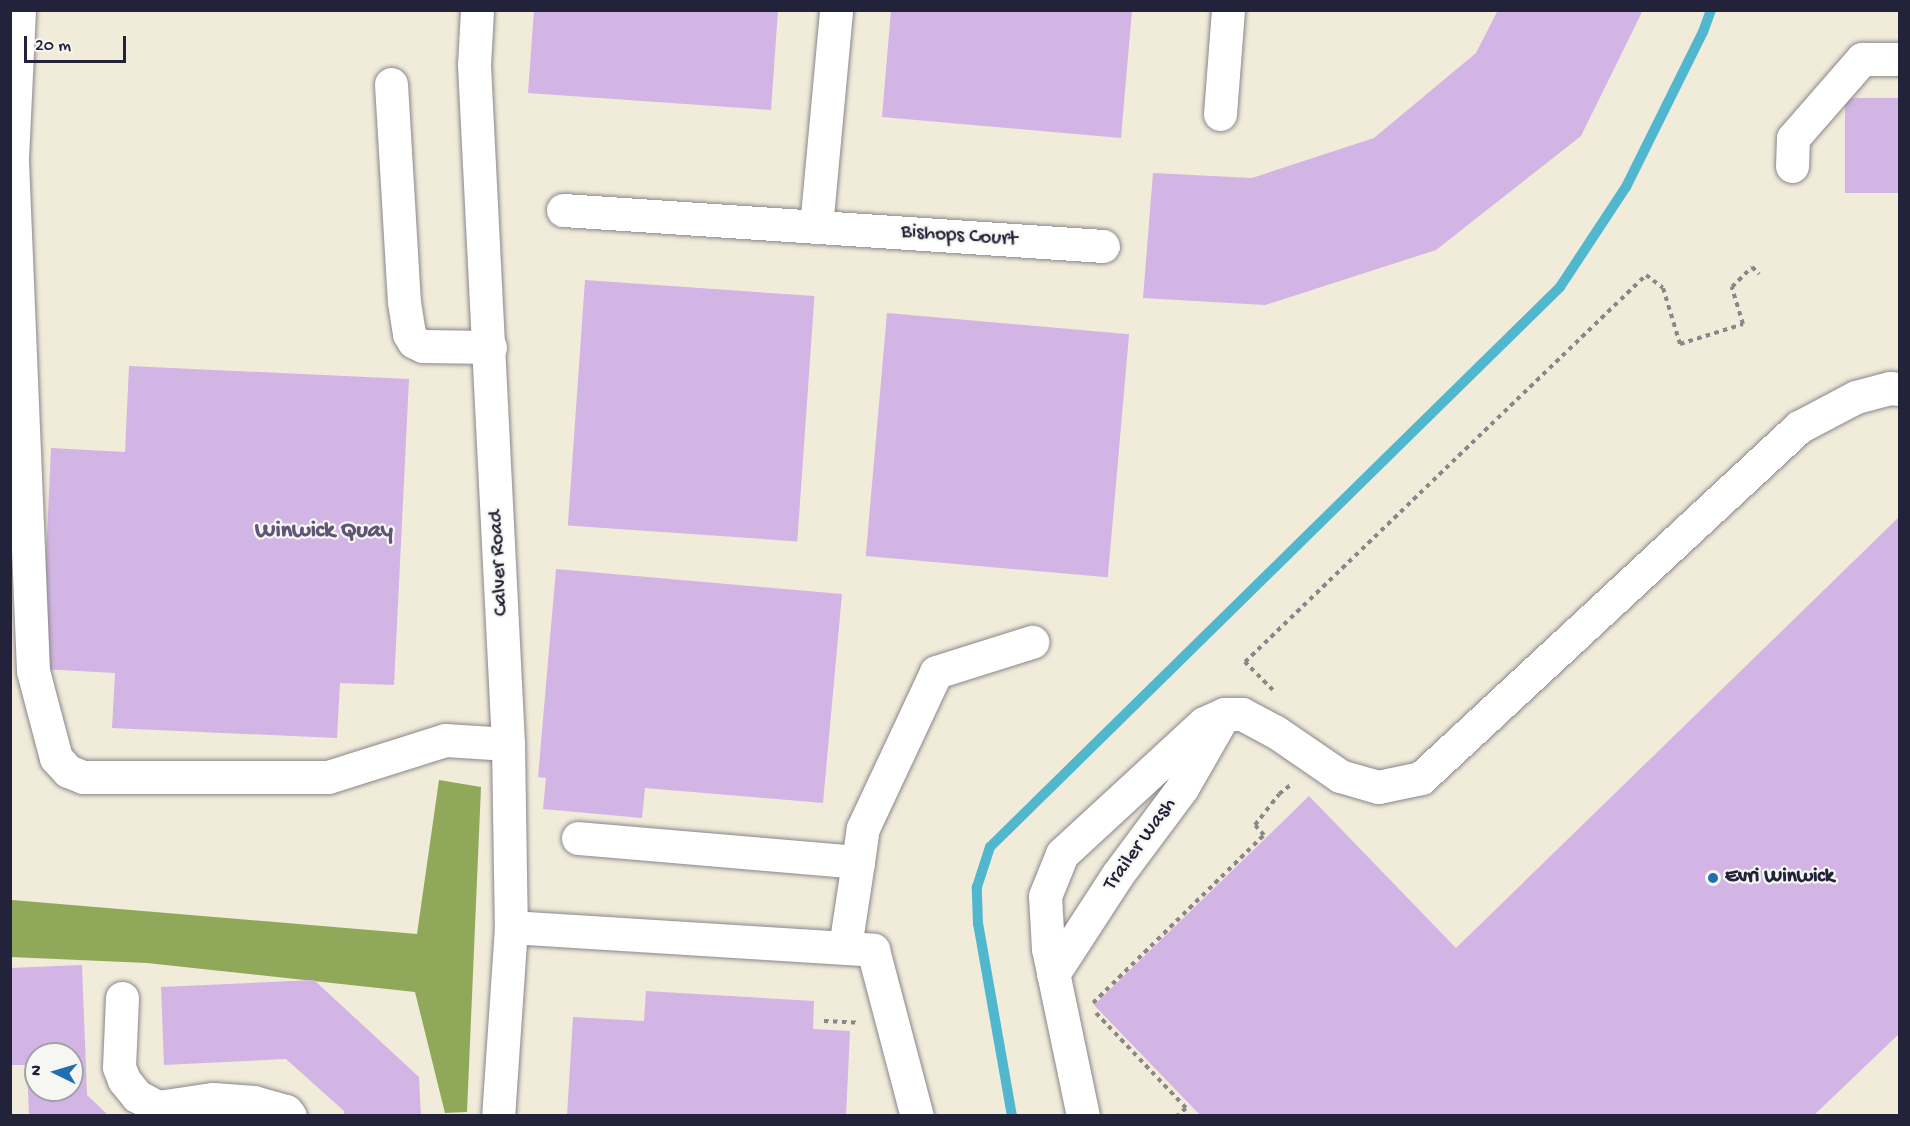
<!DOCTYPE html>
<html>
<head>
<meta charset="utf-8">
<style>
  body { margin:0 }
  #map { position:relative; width:1910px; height:1126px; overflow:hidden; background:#f1ebda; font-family:"Gochi Hand",sans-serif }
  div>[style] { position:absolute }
  .forest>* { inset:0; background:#90a85a }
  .stream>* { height:10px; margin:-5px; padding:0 5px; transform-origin:5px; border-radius:5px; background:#51b7cf }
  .building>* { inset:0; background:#d2b5e4; transform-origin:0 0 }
  .path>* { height:4px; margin-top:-2px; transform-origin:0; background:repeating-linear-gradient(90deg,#8a868a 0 4.5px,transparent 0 9px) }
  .roads { filter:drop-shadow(0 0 2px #8a868a) drop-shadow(0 0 2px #8a868a) }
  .minor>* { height:33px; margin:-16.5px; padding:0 16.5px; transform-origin:16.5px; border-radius:16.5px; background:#fff }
  .dots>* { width:16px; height:16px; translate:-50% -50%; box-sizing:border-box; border:3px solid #f6f6f2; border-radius:50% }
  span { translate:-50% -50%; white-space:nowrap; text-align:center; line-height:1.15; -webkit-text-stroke:4.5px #f6f6f2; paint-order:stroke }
  .street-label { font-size:21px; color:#22223b }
  .poi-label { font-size:21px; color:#22223b; font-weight:700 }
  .left { translate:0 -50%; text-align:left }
  .quarter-label { font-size:24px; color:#605576; font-weight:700 }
  .frame { position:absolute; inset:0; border:12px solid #22223b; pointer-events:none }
  .north { position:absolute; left:24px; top:1042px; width:60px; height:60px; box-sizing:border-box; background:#f6f6f2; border:2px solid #a1a1a9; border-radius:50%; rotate:275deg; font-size:16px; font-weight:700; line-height:24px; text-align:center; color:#22223b }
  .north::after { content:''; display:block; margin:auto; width:21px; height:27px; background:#1f6fb2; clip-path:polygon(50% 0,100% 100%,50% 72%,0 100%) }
  .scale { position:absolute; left:24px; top:36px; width:102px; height:27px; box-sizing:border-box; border:3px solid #22223b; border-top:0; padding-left:8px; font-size:18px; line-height:21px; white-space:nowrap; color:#22223b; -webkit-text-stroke:4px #f6f6f2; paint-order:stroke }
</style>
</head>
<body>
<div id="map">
  <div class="forest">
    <i style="clip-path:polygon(10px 702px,12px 900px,417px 934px,439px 780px,481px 787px,467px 1112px,445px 1113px,415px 992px,147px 963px,11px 957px)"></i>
  </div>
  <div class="stream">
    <i style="left:1012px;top:1116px;width:195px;rotate:-100deg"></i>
    <i style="left:978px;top:924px;width:37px;rotate:-92deg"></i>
    <i style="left:977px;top:887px;width:42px;rotate:-72deg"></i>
    <i style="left:990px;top:847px;width:799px;rotate:-44.49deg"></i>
    <i style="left:1560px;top:287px;width:120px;rotate:-56.6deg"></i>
    <i style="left:1626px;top:187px;width:173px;rotate:-63.6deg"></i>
    <i style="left:1703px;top:32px;width:23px;rotate:-70deg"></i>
  </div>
  <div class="building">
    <i style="clip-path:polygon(534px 10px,778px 10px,771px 110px,528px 93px)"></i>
    <i style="clip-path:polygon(891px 10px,1132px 10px,1121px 138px,882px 117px)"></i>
    <i style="clip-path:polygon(1498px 10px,1643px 10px,1581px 136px,1436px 250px,1265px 305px,1143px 298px,1153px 173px,1252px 178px,1374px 138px,1476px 53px)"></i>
    <i style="left:1845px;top:98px;width:55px;height:95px"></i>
    <i style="left:585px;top:280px;width:230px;height:246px;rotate:4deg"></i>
    <i style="left:887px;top:313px;width:243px;height:244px;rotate:5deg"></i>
    <i style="clip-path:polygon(129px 366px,409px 379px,394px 685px,340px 683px,337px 738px,112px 728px,115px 673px,41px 669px,51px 448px,125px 452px)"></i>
    <i style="clip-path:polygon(1900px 516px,1900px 1033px,1813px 1116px,1201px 1116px,1094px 1005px,1309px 796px,1456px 948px)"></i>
    <i style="clip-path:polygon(556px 569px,842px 594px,823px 803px,645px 788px,642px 818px,543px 809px,546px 778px,538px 777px)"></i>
    <i style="clip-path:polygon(evenodd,82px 965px,87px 1095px,109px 1116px,29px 1116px,27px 1065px,10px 1065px,10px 968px,82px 965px,36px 1054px,72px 1054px,72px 1090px,36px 1090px,36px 1054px)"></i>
    <i style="clip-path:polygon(314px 980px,419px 1077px,421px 1116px,344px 1116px,344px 1111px,286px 1059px,164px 1065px,161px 987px)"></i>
    <i style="clip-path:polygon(646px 991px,814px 1001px,813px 1029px,850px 1031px,846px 1116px,567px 1116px,573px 1017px,644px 1021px)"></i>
  </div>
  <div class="path">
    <i style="left:1273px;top:690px;width:40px;rotate:-135deg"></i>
    <i style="left:1245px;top:662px;width:557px;rotate:-43.98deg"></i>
    <i style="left:1646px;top:275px;width:21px;rotate:37deg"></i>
    <i style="left:1663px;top:288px;width:59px;rotate:73.1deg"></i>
    <i style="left:1680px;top:344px;width:66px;rotate:-17.6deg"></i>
    <i style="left:1743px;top:324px;width:39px;rotate:-107deg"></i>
    <i style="left:1732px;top:287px;width:28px;rotate:-45deg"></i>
    <i style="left:1752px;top:267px;width:10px;rotate:45deg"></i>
    <i style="left:1093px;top:1003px;width:240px;rotate:-44.5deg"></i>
    <i style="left:1264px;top:835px;width:13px;rotate:-132deg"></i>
    <i style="left:1255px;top:825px;width:39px;rotate:-52deg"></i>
    <i style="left:1279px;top:794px;width:18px;rotate:-38deg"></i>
    <i style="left:1096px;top:1013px;width:131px;rotate:46.5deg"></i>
    <i style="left:1186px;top:1108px;width:12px;rotate:138deg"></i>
    <i style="left:824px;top:1021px;width:35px;rotate:3deg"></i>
  </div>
  <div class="roads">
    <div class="minor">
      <i style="left:19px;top:10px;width:151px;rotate:92.7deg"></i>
      <i style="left:12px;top:161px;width:510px;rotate:87.64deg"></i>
      <i style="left:33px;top:671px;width:90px;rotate:75.2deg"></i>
      <i style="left:56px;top:758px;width:18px;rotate:47deg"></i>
      <i style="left:68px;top:771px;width:16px;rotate:22deg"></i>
      <i style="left:83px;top:777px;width:245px"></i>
      <i style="left:328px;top:777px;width:123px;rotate:-17.5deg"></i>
      <i style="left:445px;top:740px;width:63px;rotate:3.6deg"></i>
      <i style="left:477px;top:10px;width:55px;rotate:93.1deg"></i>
      <i style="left:474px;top:65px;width:680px;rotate:87.13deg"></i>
      <i style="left:508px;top:744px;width:183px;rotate:89.1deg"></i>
      <i style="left:511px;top:927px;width:189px;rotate:93.9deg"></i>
      <i style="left:391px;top:84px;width:218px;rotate:86.6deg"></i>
      <i style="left:404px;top:302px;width:32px;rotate:81deg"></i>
      <i style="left:409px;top:334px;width:9px;rotate:58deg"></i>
      <i style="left:414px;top:342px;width:10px;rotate:24deg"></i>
      <i style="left:423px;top:346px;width:67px;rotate:0.9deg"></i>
      <i style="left:1220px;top:114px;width:104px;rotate:-85.6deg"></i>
      <i style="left:1792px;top:166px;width:28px;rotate:-88deg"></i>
      <i style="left:1793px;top:138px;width:105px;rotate:-48.9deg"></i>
      <i style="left:1862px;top:59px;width:38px"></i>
      <i style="left:563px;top:210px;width:541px;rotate:3.81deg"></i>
      <i style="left:816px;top:227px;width:218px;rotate:-84.7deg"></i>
      <i style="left:578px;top:838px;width:281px;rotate:4.9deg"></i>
      <i style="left:858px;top:862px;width:86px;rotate:98.7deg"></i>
      <i style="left:858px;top:862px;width:34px;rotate:-82deg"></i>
      <i style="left:863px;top:828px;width:172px;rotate:-64.9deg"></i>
      <i style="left:936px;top:672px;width:101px;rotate:-17.4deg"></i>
      <i style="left:511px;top:927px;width:363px;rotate:3.6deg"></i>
      <i style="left:873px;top:950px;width:172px;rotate:75.2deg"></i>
      <i style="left:1053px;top:974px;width:119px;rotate:-57deg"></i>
      <i style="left:1118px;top:874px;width:107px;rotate:-53.3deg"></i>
      <i style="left:1182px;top:788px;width:78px;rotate:-60.2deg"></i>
      <i style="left:122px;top:998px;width:69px;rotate:92.5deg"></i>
      <i style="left:119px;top:1067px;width:14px;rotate:69deg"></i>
      <i style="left:124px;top:1080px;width:21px;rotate:51deg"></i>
      <i style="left:137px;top:1096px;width:24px;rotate:28deg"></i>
      <i style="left:158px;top:1107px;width:12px;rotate:48deg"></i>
      <i style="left:158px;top:1107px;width:56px;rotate:-8.3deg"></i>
      <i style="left:213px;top:1099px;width:41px;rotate:4.2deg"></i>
      <i style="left:254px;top:1102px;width:33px;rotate:16deg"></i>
      <i style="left:286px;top:1111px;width:6px;rotate:51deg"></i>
      <i style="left:1083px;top:1116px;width:171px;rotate:-101.8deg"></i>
      <i style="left:1048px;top:949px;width:53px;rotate:-93.2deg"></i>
      <i style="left:1045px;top:896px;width:45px;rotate:-68deg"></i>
      <i style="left:1062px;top:854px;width:193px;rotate:-42.7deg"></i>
      <i style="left:1204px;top:723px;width:22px;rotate:-24deg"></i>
      <i style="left:1224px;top:714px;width:18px"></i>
      <i style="left:1242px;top:714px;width:38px;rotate:28deg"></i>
      <i style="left:1276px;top:732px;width:78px;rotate:34.5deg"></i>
      <i style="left:1340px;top:776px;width:40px;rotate:16deg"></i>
      <i style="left:1378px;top:787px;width:44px;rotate:-11.8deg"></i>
      <i style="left:1421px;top:778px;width:516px;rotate:-42.88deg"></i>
      <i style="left:1799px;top:427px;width:64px;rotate:-27.8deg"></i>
      <i style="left:1856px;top:397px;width:35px;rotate:-15deg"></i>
      <i style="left:1890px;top:388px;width:10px;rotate:6deg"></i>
    </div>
  </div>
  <div class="dots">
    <i style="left:1713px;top:878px;background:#1f6fb2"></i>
  </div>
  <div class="street-label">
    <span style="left:959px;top:237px;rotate:4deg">Bishops Court</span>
    <span style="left:500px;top:563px;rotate:-93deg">Calver Road</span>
    <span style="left:1141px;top:845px;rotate:-54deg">Trailer Wash</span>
  </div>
  <div class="poi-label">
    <span class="left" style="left:1725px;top:878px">Evri Winwick</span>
  </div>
  <div class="quarter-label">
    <span style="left:324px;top:532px">Winwick Quay</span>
  </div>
  <div class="frame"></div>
  <div class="north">N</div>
  <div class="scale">20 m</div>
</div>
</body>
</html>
